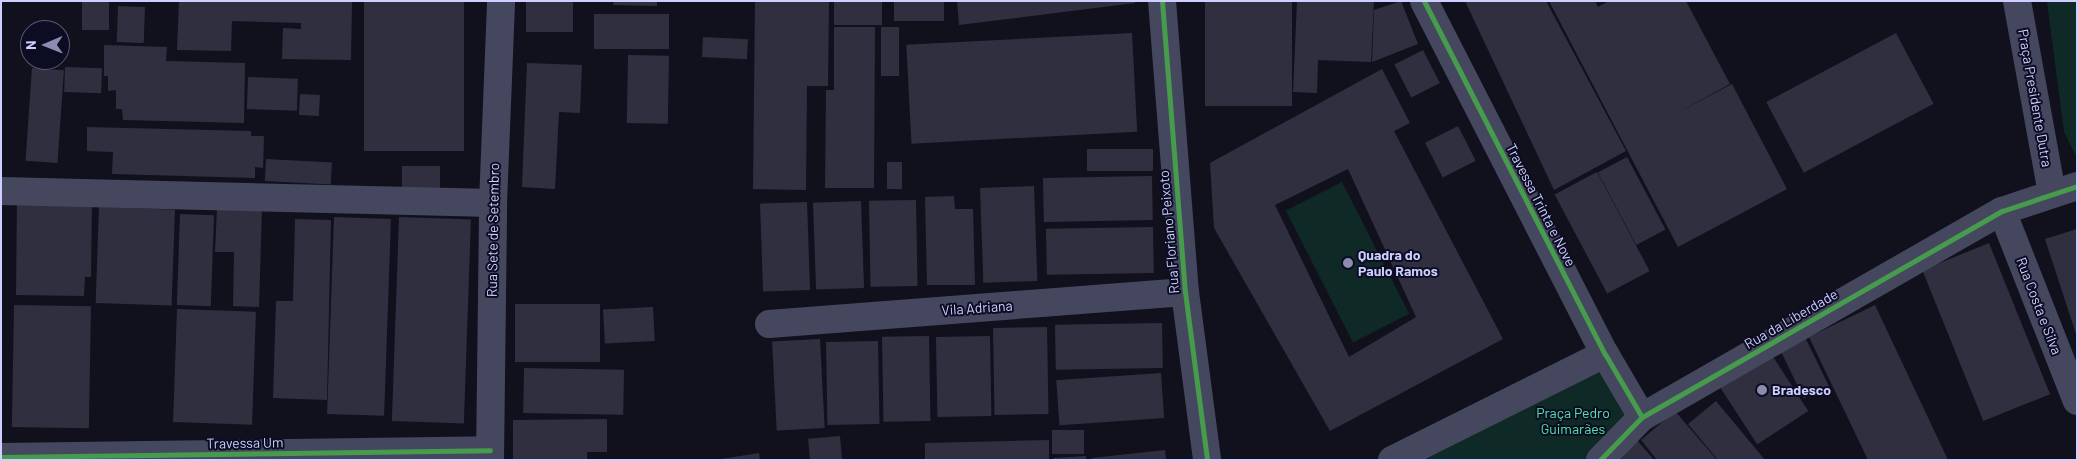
<!DOCTYPE html>
<html>
<head>
<meta charset="utf-8">
<style>
  body { margin:0 }
  #map { position:relative; width:2078px; height:461px; overflow:hidden; background:#11111d; font-family:Barlow,sans-serif }
  div>[style] { position:absolute }
  .green>* { inset:0; background:#0f2926; transform-origin:0 0 }
  .building>* { inset:0; background:#2f2f3f; transform-origin:0 0 }
  .minor>* { height:28px; margin:-14px; padding:0 14px; transform-origin:14px; border-radius:14px; background:#45475e }
  .cycleway>* { height:5px; margin:-2.5px; padding:0 2.5px; transform-origin:2.5px; border-radius:2.5px; background:#469c4c }
  .dots>* { width:14px; height:14px; translate:-50% -50%; box-sizing:border-box; border:2px solid #0c0c22; border-radius:50% }
  span { translate:-50% -50%; white-space:nowrap; text-align:center; line-height:1.15; -webkit-text-stroke:4px #0c0c22; paint-order:stroke }
  .street-label { font-size:14px; color:#cdcfff }
  .poi-label { font-size:14px; color:#cdcfff; font-weight:700 }
  .left { translate:0 -50%; text-align:left }
  .park-label { font-size:14px; color:#52e6aa }
  .frame { position:absolute; inset:0; border:2px solid #cdcfff; pointer-events:none }
  .north { position:absolute; left:20px; top:20px; width:50px; height:50px; box-sizing:border-box; background:#0c0c22; border:1px solid #595a7a; border-radius:50%; rotate:269deg; font-size:14px; font-weight:700; line-height:20px; text-align:center; color:#cdcfff }
  .north::after { content:''; display:block; margin:auto; width:18px; height:22px; background:#8b8cb0; clip-path:polygon(50% 0,100% 100%,50% 72%,0 100%) }
</style>
</head>
<body>
<div id="map">
  <div class="green">
    <i style="clip-path:polygon(2077px 1px,2077px 158px,2064px 132px,2047px 2px)"></i>
    <i style="left:1342px;top:182px;width:148px;height:63px;rotate:63deg"></i>
    <i style="clip-path:polygon(1604px 363px,1633px 417px,1588px 460px,1412px 460px)"></i>
  </div>
  <div class="building">
    <i style="left:82px;top:1px;width:27px;height:29px"></i>
    <i style="clip-path:polygon(179px 1px,352px 1px,351px 60px,282px 59px,283px 28px,301px 29px,301px 23px,232px 21px,231px 51px,177px 50px)"></i>
    <i style="left:364px;top:1px;width:100px;height:150px"></i>
    <i style="left:526px;top:1px;width:47px;height:31px"></i>
    <i style="clip-path:polygon(614px 1px,657px 1px,657px 6px,613px 5px)"></i>
    <i style="clip-path:polygon(755px 1px,829px 1px,828px 86px,807px 86px,806px 190px,753px 189px)"></i>
    <i style="left:834px;top:1px;width:48px;height:24px"></i>
    <i style="left:894px;top:1px;width:50px;height:20px"></i>
    <i style="clip-path:polygon(957px 1px,1135px 1px,1135px 3px,959px 25px)"></i>
    <i style="left:1205px;top:1px;width:87px;height:105px"></i>
    <i style="clip-path:polygon(1297px 1px,1374px 1px,1371px 62px,1318px 60px,1317px 93px,1293px 92px)"></i>
    <i style="clip-path:polygon(1401px 1px,1418px 44px,1372px 62px,1374px 10px)"></i>
    <i style="clip-path:polygon(1465px 1px,1546px 1px,1626px 151px,1554px 190px)"></i>
    <i style="clip-path:polygon(1549px 1px,1595px 1px,1598px 7px,1609px 1px,1686px 1px,1730px 84px,1673px 115px,1732px 84px,1787px 189px,1678px 247px)"></i>
    <i style="left:118px;top:6px;width:27px;height:36px;rotate:2deg"></i>
    <i style="left:594px;top:14px;width:75px;height:35px"></i>
    <i style="clip-path:polygon(834px 27px,875px 27px,874px 188px,825px 188px,826px 90px,834px 90px)"></i>
    <i style="left:881px;top:27px;width:18px;height:49px"></i>
    <i style="left:1132px;top:33px;width:99px;height:226px;rotate:87deg"></i>
    <i style="left:1896px;top:33px;width:80px;height:147px;rotate:62deg"></i>
    <i style="left:703px;top:37px;width:45px;height:20px;rotate:3deg"></i>
    <i style="clip-path:polygon(104px 45px,167px 47px,166px 61px,245px 63px,244px 123px,123px 120px,122px 109px,116px 109px,116px 90px,108px 91px,108px 76px,104px 76px)"></i>
    <i style="left:1423px;top:50px;width:37px;height:32px;rotate:63deg"></i>
    <i style="left:628px;top:55px;width:41px;height:68px;rotate:1deg"></i>
    <i style="clip-path:polygon(527px 63px,582px 65px,580px 113px,559px 112px,555px 189px,522px 187px)"></i>
    <i style="left:65px;top:67px;width:37px;height:25px;rotate:2deg"></i>
    <i style="left:32px;top:68px;width:32px;height:93px;rotate:4deg"></i>
    <i style="clip-path:polygon(evenodd,1382px 69px,1410px 123px,1394px 131px,1503px 339px,1330px 431px,1214px 228px,1210px 163px,1382px 69px,1348px 169px,1416px 317px,1349px 357px,1275px 205px,1348px 169px)"></i>
    <i style="left:248px;top:77px;width:50px;height:32px;rotate:2deg"></i>
    <i style="left:300px;top:94px;width:20px;height:21px;rotate:3deg"></i>
    <i style="left:1458px;top:126px;width:39px;height:37px;rotate:63deg"></i>
    <i style="clip-path:polygon(87px 127px,251px 131px,251px 136px,264px 136px,263px 168px,255px 167px,255px 178px,112px 174px,113px 152px,87px 151px)"></i>
    <i style="left:1153px;top:149px;width:22px;height:66px;rotate:90deg"></i>
    <i style="left:1627px;top:157px;width:82px;height:33px;rotate:62deg"></i>
    <i style="left:266px;top:159px;width:66px;height:22px;rotate:3deg"></i>
    <i style="left:887px;top:162px;width:15px;height:27px"></i>
    <i style="left:440px;top:166px;width:24px;height:38px;rotate:90deg"></i>
    <i style="left:1597px;top:172px;width:112px;height:48px;rotate:62deg"></i>
    <i style="left:1152px;top:176px;width:44px;height:109px;rotate:89deg"></i>
    <i style="left:1034px;top:186px;width:95px;height:54px;rotate:88deg"></i>
    <i style="clip-path:polygon(954px 196px,955px 209px,973px 209px,975px 285px,927px 285px,925px 197px)"></i>
    <i style="clip-path:polygon(17px 198px,92px 199px,91px 277px,85px 277px,84px 296px,16px 295px)"></i>
    <i style="left:916px;top:200px;width:86px;height:47px;rotate:89deg"></i>
    <i style="left:861px;top:201px;width:87px;height:48px;rotate:88deg"></i>
    <i style="left:807px;top:202px;width:88px;height:47px;rotate:88deg"></i>
    <i style="left:99px;top:207px;width:76px;height:96px;rotate:2deg"></i>
    <i style="clip-path:polygon(217px 208px,262px 209px,259px 307px,233px 306px,234px 252px,215px 252px)"></i>
    <i style="left:180px;top:214px;width:34px;height:91px;rotate:2deg"></i>
    <i style="left:334px;top:217px;width:57px;height:197px;rotate:2deg"></i>
    <i style="left:399px;top:217px;width:72px;height:204px;rotate:2deg"></i>
    <i style="clip-path:polygon(295px 219px,331px 220px,327px 400px,273px 398px,276px 301px,293px 301px)"></i>
    <i style="left:1153px;top:227px;width:46px;height:107px;rotate:89deg"></i>
    <i style="clip-path:polygon(2077px 229px,2077px 334px,2076px 334px,2045px 239px)"></i>
    <i style="left:1989px;top:243px;width:163px;height:72px;rotate:68deg"></i>
    <i style="left:600px;top:304px;width:58px;height:85px;rotate:90deg"></i>
    <i style="left:14px;top:305px;width:77px;height:122px;rotate:1deg"></i>
    <i style="clip-path:polygon(1875px 305px,1948px 460px,1868px 460px,1809px 337px)"></i>
    <i style="left:653px;top:307px;width:34px;height:50px;rotate:87deg"></i>
    <i style="left:177px;top:309px;width:79px;height:113px;rotate:2deg"></i>
    <i style="left:1162px;top:323px;width:45px;height:107px;rotate:89deg"></i>
    <i style="left:1047px;top:327px;width:87px;height:54px;rotate:89deg"></i>
    <i style="left:1803px;top:333px;width:59px;height:28px;rotate:64deg"></i>
    <i style="left:929px;top:336px;width:85px;height:47px;rotate:89deg"></i>
    <i style="left:990px;top:336px;width:80px;height:54px;rotate:89deg"></i>
    <i style="left:820px;top:339px;width:89px;height:48px;rotate:87deg"></i>
    <i style="left:878px;top:341px;width:83px;height:52px;rotate:89deg"></i>
    <i style="left:1768px;top:349px;width:74px;height:61px;rotate:57deg"></i>
    <i style="left:524px;top:368px;width:100px;height:45px;rotate:1deg"></i>
    <i style="left:1161px;top:373px;width:45px;height:105px;rotate:86deg"></i>
    <i style="clip-path:polygon(1716px 401px,1765px 460px,1718px 460px,1688px 424px)"></i>
    <i style="clip-path:polygon(1675px 411px,1717px 460px,1657px 460px,1641px 440px)"></i>
    <i style="clip-path:polygon(607px 419px,607px 452px,587px 452px,587px 460px,513px 460px,513px 420px)"></i>
    <i style="left:1052px;top:430px;width:32px;height:24px"></i>
    <i style="left:840px;top:436px;width:24px;height:32px;rotate:85deg"></i>
    <i style="clip-path:polygon(1049px 440px,1049px 460px,925px 460px,925px 443px)"></i>
    <i style="clip-path:polygon(1637px 440px,1654px 460px,1623px 460px,1620px 456px)"></i>
    <i style="clip-path:polygon(1165px 450px,1166px 460px,1092px 460px,1092px 458px)"></i>
    <i style="clip-path:polygon(759px 453px,760px 460px,722px 460px,721px 459px)"></i>
    <i style="clip-path:polygon(1086px 456px,1086px 460px,1053px 460px,1053px 458px)"></i>
  </div>
  <div class="minor">
    <i style="left:1162px;top:1px;width:292px;rotate:85.5deg"></i>
    <i style="left:1185px;top:292px;width:169px;rotate:82.5deg"></i>
    <i style="left:1424px;top:1px;width:397px;rotate:62.9deg"></i>
    <i style="left:1605px;top:354px;width:73px;rotate:59.6deg"></i>
    <i style="left:2017px;top:1px;width:196px;rotate:79.7deg"></i>
    <i style="left:1px;top:191px;width:492px;rotate:1.4deg"></i>
    <i style="left:2002px;top:211px;width:204px;rotate:68.5deg"></i>
    <i style="left:769px;top:324px;width:417px;rotate:-4.4deg"></i>
    <i style="left:1px;top:457px;width:489px;rotate:-0.8deg"></i>
    <i style="left:490px;top:460px;width:257px;rotate:-89.3deg"></i>
    <i style="left:493px;top:203px;width:202px;rotate:-87.7deg"></i>
    <i style="left:1392px;top:460px;width:238px;rotate:-26.5deg"></i>
    <i style="left:1600px;top:460px;width:60px;rotate:-45.7deg"></i>
    <i style="left:1642px;top:417px;width:415px;rotate:-29.8deg"></i>
    <i style="left:2002px;top:211px;width:79px;rotate:-18.4deg"></i>
  </div>
  <div class="cycleway">
    <i style="left:1162px;top:1px;width:292px;rotate:85.5deg"></i>
    <i style="left:1185px;top:292px;width:169px;rotate:82.5deg"></i>
    <i style="left:1424px;top:1px;width:397px;rotate:62.9deg"></i>
    <i style="left:1605px;top:354px;width:73px;rotate:59.6deg"></i>
    <i style="left:1px;top:457px;width:489px;rotate:-0.8deg"></i>
    <i style="left:1600px;top:460px;width:60px;rotate:-45.7deg"></i>
    <i style="left:1642px;top:417px;width:415px;rotate:-29.8deg"></i>
    <i style="left:2002px;top:211px;width:79px;rotate:-18.4deg"></i>
  </div>
  <div class="dots">
    <i style="left:1348px;top:263px;background:#8b8cb0"></i>
    <i style="left:1762px;top:390px;background:#8b8cb0"></i>
  </div>
  <div class="street-label">
    <span style="left:2035px;top:98px;rotate:80deg">Praça Presidente Dutra</span>
    <span style="left:1541px;top:205px;rotate:63deg">Travessa Trinta e Nove</span>
    <span style="left:493px;top:230px;rotate:-89deg">Rua Sete de Setembro</span>
    <span style="left:1169px;top:232px;rotate:-95deg">Rua Floriano Peixoto</span>
    <span style="left:2039px;top:306px;rotate:69deg">Rua Costa e Silva</span>
    <span style="left:977px;top:308px;rotate:-4deg">Vila Adriana</span>
    <span style="left:1791px;top:319px;rotate:-30deg">Rua da Liberdade</span>
    <span style="left:245px;top:443px;rotate:-1deg">Travessa Um</span>
  </div>
  <div class="poi-label">
    <span class="left" style="left:1358px;top:263px">Quadra do<br>Paulo Ramos</span>
    <span class="left" style="left:1772px;top:390px">Bradesco</span>
  </div>
  <div class="park-label">
    <span style="left:1573px;top:421px">Praça Pedro<br>Guimarães</span>
  </div>
  <div class="frame"></div>
  <div class="north">N</div>
</div>
</body>
</html>
